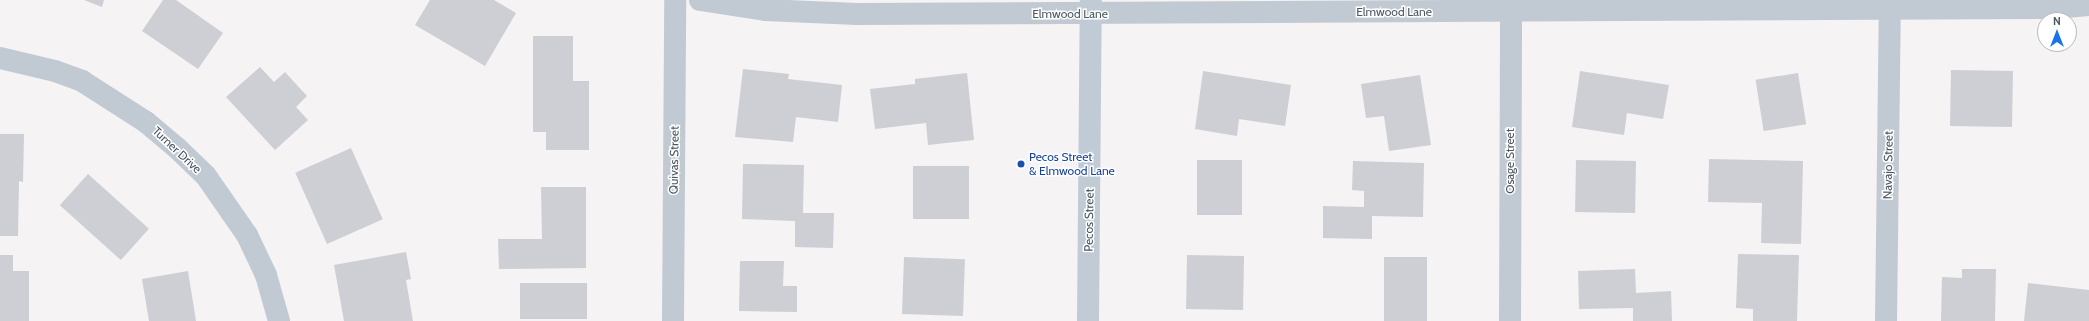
<!DOCTYPE html>
<html>
<head>
<meta charset="utf-8">
<style>
  body { margin:0 }
  #map { position:relative; width:2089px; height:321px; overflow:hidden; background:#f5f3f3; font-family:Cabin,sans-serif }
  div>[style] { position:absolute }
  .building>* { inset:0; background:#cdcfd5; transform-origin:0 0 }
  .street>* { height:22px; margin:-11px; padding:0 11px; transform-origin:11px; border-radius:11px; background:#c1cad2 }
  .secondary>* { height:22px; margin:-11px; padding:0 11px; transform-origin:11px; border-radius:11px; background:#c1cbd6 }
  .dots>* { width:11px; height:11px; translate:-50% -50%; box-sizing:border-box; border:2px solid #fff; border-radius:50% }
  span { translate:-50% -50%; white-space:nowrap; text-align:center; line-height:1.15; -webkit-text-stroke:3px #fff; paint-order:stroke }
  .street-label { font-size:12px; color:#4a5661 }
  .transit-label { font-size:12px; color:#164399 }
  .left { translate:0 -50%; text-align:left }
  .north { position:absolute; left:2037px; top:12px; width:40px; height:40px; box-sizing:border-box; background:#fff; border:1px solid #b7bbc0; border-radius:50%; rotate:0deg; font-size:11px; font-weight:700; line-height:16px; text-align:center; color:#4a5661 }
  .north::after { content:''; display:block; margin:auto; width:14px; height:18px; background:#1a73e8; clip-path:polygon(50% 0,100% 100%,50% 72%,0 100%) }
</style>
</head>
<body>
<div id="map">
  <div class="building">
    <i style="clip-path:polygon(84px 0,104px 0,102px 7px)"></i>
    <i style="clip-path:polygon(163px 0,176px 0,223px 33px,198px 69px,142px 31px)"></i>
    <i style="clip-path:polygon(430px 0,494px 0,516px 13px,485px 66px,415px 25px)"></i>
    <i style="clip-path:polygon(533px 36px,573px 36px,573px 81px,589px 81px,589px 150px,546px 150px,546px 132px,533px 132px)"></i>
    <i style="clip-path:polygon(260px 67px,274px 82px,285px 72px,307px 96px,296px 107px,308px 120px,275px 150px,226px 97px)"></i>
    <i style="clip-path:polygon(743px 69px,789px 74px,788px 79px,842px 85px,838px 122px,796px 117px,793px 142px,735px 137px)"></i>
    <i style="left:1951px;top:70px;width:62px;height:56px;rotate:1deg"></i>
    <i style="clip-path:polygon(1203px 71px,1291px 85px,1285px 126px,1239px 119px,1237px 136px,1195px 129px)"></i>
    <i style="clip-path:polygon(1580px 71px,1669px 85px,1663px 119px,1627px 113px,1624px 135px,1572px 127px)"></i>
    <i style="clip-path:polygon(967px 73px,974px 140px,928px 145px,926px 123px,875px 129px,870px 89px,915px 84px,915px 79px)"></i>
    <i style="left:1798px;top:73px;width:52px;height:43px;rotate:81deg"></i>
    <i style="clip-path:polygon(1420px 75px,1431px 145px,1389px 151px,1384px 116px,1366px 118px,1361px 84px)"></i>
    <i style="clip-path:polygon(0 134px,24px 134px,23px 182px,19px 181px,18px 236px,0 236px)"></i>
    <i style="left:351px;top:148px;width:78px;height:61px;rotate:66deg"></i>
    <i style="clip-path:polygon(1709px 159px,1803px 161px,1801px 244px,1761px 243px,1762px 203px,1708px 202px)"></i>
    <i style="left:1197px;top:160px;width:45px;height:55px"></i>
    <i style="left:1576px;top:160px;width:60px;height:52px;rotate:1deg"></i>
    <i style="clip-path:polygon(1353px 161px,1424px 163px,1423px 217px,1372px 216px,1372px 239px,1323px 238px,1323px 206px,1364px 207px,1364px 191px,1352px 190px)"></i>
    <i style="clip-path:polygon(743px 164px,804px 165px,803px 213px,834px 213px,833px 248px,795px 247px,795px 221px,742px 219px)"></i>
    <i style="left:913px;top:166px;width:56px;height:53px"></i>
    <i style="left:88px;top:174px;width:82px;height:42px;rotate:42deg"></i>
    <i style="clip-path:polygon(541px 187px,586px 187px,586px 268px,499px 269px,498px 239px,542px 239px)"></i>
    <i style="clip-path:polygon(406px 252px,411px 279px,406px 280px,413px 321px,344px 321px,334px 265px)"></i>
    <i style="clip-path:polygon(1738px 254px,1799px 255px,1797px 321px,1753px 321px,1753px 309px,1736px 308px)"></i>
    <i style="clip-path:polygon(0 255px,13px 255px,13px 271px,29px 271px,29px 321px,0 321px)"></i>
    <i style="left:1187px;top:255px;width:57px;height:54px;rotate:1deg"></i>
    <i style="left:904px;top:257px;width:61px;height:57px;rotate:2deg"></i>
    <i style="left:1384px;top:257px;width:43px;height:64px"></i>
    <i style="clip-path:polygon(740px 261px,784px 261px,783px 286px,797px 286px,797px 312px,739px 311px)"></i>
    <i style="clip-path:polygon(1635px 269px,1636px 293px,1671px 291px,1672px 321px,1633px 321px,1633px 308px,1579px 309px,1578px 271px)"></i>
    <i style="clip-path:polygon(1962px 269px,1996px 269px,1995px 321px,1941px 321px,1942px 277px,1962px 278px)"></i>
    <i style="clip-path:polygon(188px 271px,196px 321px,149px 321px,142px 279px)"></i>
    <i style="left:520px;top:283px;width:67px;height:36px"></i>
    <i style="clip-path:polygon(2028px 283px,2089px 290px,2089px 321px,2024px 321px)"></i>
  </div>
  <div class="street">
    <i style="left:700px;top:0;width:66px;rotate:8.7deg"></i>
    <i style="left:765px;top:10px;width:92px;rotate:2.5deg"></i>
    <i style="left:857px;top:14px;width:1198px;rotate:-0.29deg"></i>
    <i style="left:2055px;top:8px;width:34px;rotate:-5deg"></i>
    <i style="left:0;top:58px;width:57px;rotate:13.3deg"></i>
    <i style="left:55px;top:71px;width:29px;rotate:20deg"></i>
    <i style="left:82px;top:81px;width:76px;rotate:32.6deg"></i>
    <i style="left:146px;top:122px;width:40px;rotate:40deg"></i>
    <i style="left:177px;top:148px;width:40px;rotate:44deg"></i>
    <i style="left:206px;top:176px;width:72px;rotate:55.2deg"></i>
    <i style="left:247px;top:235px;width:44px;rotate:64.6deg"></i>
    <i style="left:266px;top:275px;width:48px;rotate:74.2deg"></i>
    <i style="left:673px;top:321px;width:321px;rotate:-89.6deg"></i>
    <i style="left:1510px;top:321px;width:321px;rotate:-89.8deg"></i>
    <i style="left:1886px;top:321px;width:313px;rotate:-89.3deg"></i>
  </div>
  <div class="secondary">
    <i style="left:1088px;top:321px;width:321px;rotate:-89.5deg"></i>
  </div>
  <div class="dots">
    <i style="left:1021px;top:164px;background:#1a4fb4"></i>
  </div>
  <div class="street-label">
    <span style="left:1394px;top:12px">Elmwood Lane</span>
    <span style="left:1070px;top:14px">Elmwood Lane</span>
    <span style="left:177px;top:150px;rotate:43deg">Turner Drive</span>
    <span style="left:674px;top:160px;rotate:-89deg">Quivas Street</span>
    <span style="left:1510px;top:161px;rotate:-90deg">Osage Street</span>
    <span style="left:1888px;top:165px;rotate:-89deg">Navajo Street</span>
    <span style="left:1089px;top:220px;rotate:-89deg">Pecos Street</span>
  </div>
  <div class="transit-label">
    <span class="left" style="left:1029px;top:164px">Pecos Street<br>&amp; Elmwood Lane</span>
  </div>
  <div class="north">N</div>
</div>
</body>
</html>
